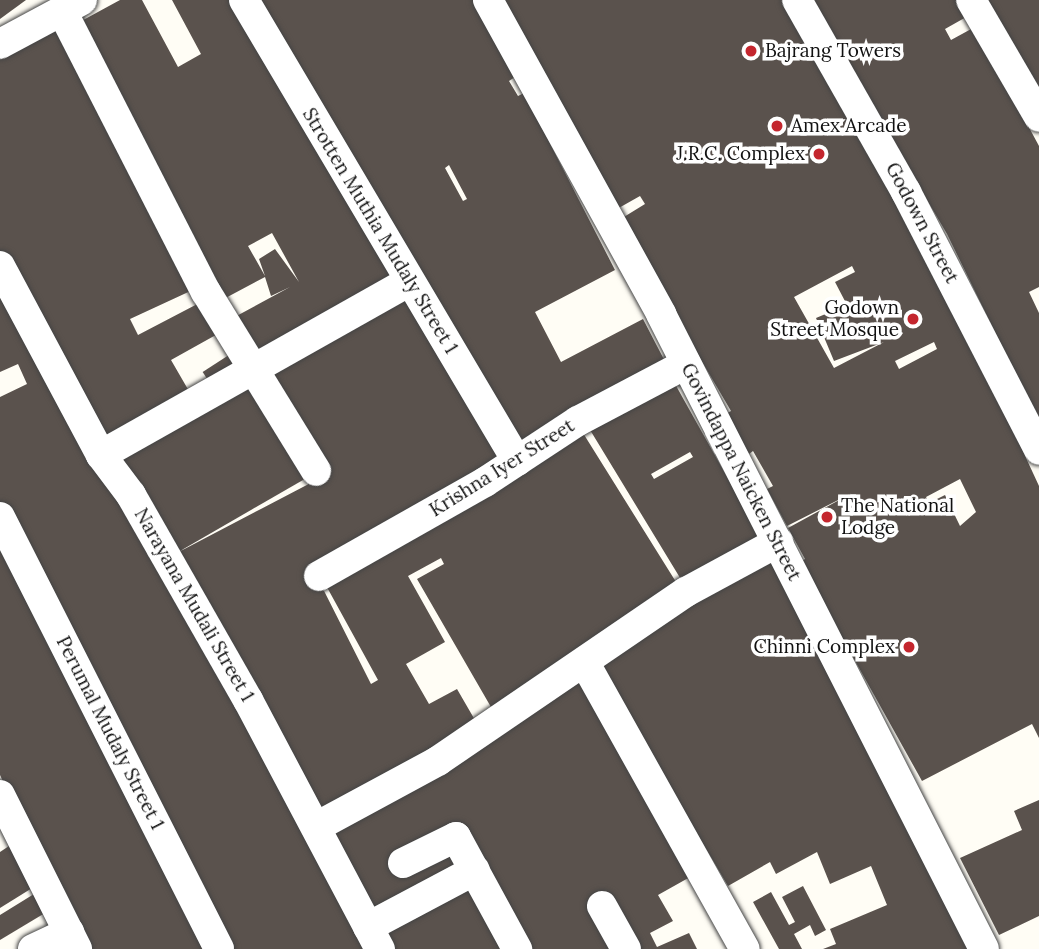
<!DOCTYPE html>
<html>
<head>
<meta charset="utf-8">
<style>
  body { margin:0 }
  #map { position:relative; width:1039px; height:949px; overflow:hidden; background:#fffdf5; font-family:Lora,serif }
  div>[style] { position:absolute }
  .building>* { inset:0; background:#5a524d; transform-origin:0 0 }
  .roads { filter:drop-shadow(0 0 2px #444) drop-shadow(0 0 2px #444) }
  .minor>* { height:30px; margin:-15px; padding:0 15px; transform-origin:15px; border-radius:15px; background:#fff }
  .dots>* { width:19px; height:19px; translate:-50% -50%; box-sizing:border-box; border:4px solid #fff; border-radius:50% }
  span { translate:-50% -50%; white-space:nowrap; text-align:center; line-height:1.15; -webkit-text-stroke:7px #fff; paint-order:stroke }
  .poi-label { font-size:19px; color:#111 }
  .left { translate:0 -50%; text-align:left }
  .right { translate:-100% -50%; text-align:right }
  .street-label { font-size:19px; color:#111 }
</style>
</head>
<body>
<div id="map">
  <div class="building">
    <i style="clip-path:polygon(0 0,26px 0,0 19px)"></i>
    <i style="clip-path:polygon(evenodd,120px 0,142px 0,178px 67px,201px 54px,172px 0,237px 0,397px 285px,256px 361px,231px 319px,290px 287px,271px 296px,265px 277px,218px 302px,74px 25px,120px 0,272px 233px,299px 282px,275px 249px,259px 259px,265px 276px,248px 246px,272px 233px)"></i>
    <i style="clip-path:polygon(evenodd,255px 0,473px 0,515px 77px,509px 81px,518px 96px,524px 93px,615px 270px,535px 312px,561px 362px,643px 319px,670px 371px,514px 452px,255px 0,449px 165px,467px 199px,463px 201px,445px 168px,449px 165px)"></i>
    <i style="clip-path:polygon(evenodd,497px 0,788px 0,996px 393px,1039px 486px,1039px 738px,1032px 724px,922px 781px,800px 562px,805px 559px,788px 528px,852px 493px,787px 526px,767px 489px,773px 486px,753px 451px,749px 454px,726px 414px,731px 411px,619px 220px,645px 204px,640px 196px,617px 209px,497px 0,852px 266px,855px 272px,835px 282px,847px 305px,816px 318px,834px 361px,884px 342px,834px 368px,794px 297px,852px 266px,497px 0,934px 342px,937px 349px,899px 369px,895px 361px,934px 342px,497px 0,960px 479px,976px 512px,960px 526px,945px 495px,929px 503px,926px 497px,960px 479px)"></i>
    <i style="clip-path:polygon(810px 0,958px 0,968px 16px,945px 29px,951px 40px,973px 28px,1018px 107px,1039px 146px,1039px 287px,1029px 292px,1039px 313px,1039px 422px,947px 234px)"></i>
    <i style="clip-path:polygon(985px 0,1039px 0,1039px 101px)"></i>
    <i style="clip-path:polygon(63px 19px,197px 288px,130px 319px,138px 335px,205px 300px,223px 331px,171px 360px,193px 398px,100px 448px,0 253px,0 51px)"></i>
    <i style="clip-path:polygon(0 281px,131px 503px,371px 949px,224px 949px,0 503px,0 397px,27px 384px,18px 364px,0 372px)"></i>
    <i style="clip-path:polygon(405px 287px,513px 459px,315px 573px,371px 684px,378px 680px,323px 580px,494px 481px,578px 425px,681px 590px,495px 714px,417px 579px,444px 564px,441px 558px,408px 576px,445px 642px,406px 664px,429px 704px,457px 689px,479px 727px,322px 817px,173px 555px,324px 476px,262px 365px)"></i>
    <i style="left:232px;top:353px;width:20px;height:35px;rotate:57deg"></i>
    <i style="left:254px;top:372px;width:118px;height:162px;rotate:60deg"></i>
    <i style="clip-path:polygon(evenodd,670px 375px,764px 543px,685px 586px,584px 420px,670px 375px,690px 452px,693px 457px,654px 479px,651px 474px,690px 452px)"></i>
    <i style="clip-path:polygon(0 528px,213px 949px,90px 949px,59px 901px,0 775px)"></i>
    <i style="clip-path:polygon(769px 552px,972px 949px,823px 949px,836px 944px,830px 929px,887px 905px,871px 866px,830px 884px,817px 852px,776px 874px,770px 862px,728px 886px,596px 662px)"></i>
    <i style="clip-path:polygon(580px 674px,699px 872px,658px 895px,673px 921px,650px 933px,657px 947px,689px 933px,697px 949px,522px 949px,454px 841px,468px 871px,372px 919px,326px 828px)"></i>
    <i style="clip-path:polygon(1039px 800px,1039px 916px,999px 935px,960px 858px,1022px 830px,1014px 811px)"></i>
    <i style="clip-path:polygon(12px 844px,37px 885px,0 908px,0 852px)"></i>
    <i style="clip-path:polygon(476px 874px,514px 949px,391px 949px,378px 923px)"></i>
    <i style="clip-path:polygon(803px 886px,826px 930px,815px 936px,810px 925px,794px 934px,802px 949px,779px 949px,753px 902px,771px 892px,789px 925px,795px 922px,782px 897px)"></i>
    <i style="clip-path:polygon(34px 894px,45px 913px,0 940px,0 915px)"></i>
  </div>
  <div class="roads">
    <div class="minor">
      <i style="left:244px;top:0;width:536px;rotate:59.37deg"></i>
      <i style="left:488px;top:0;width:359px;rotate:61.1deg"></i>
      <i style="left:661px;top:314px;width:712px;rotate:63.04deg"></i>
      <i style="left:797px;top:0;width:221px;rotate:60.4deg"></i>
      <i style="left:906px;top:192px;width:290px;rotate:62.7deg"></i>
      <i style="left:971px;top:0;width:135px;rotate:59.8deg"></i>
      <i style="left:63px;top:13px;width:314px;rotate:62.9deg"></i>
      <i style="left:206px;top:292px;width:210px;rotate:58.4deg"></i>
      <i style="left:0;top:44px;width:93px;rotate:-28.2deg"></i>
      <i style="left:0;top:266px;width:214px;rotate:61.9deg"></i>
      <i style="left:101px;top:455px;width:50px;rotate:53.1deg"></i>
      <i style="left:131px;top:495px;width:236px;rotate:60.3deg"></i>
      <i style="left:248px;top:700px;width:282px;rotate:62.1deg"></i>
      <i style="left:101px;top:455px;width:352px;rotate:-29.4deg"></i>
      <i style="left:0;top:517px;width:484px;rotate:63.1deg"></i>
      <i style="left:319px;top:576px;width:191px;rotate:-29.5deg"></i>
      <i style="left:485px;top:482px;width:111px;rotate:-33.3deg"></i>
      <i style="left:578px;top:421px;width:122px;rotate:-27.8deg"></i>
      <i style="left:586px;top:665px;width:325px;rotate:60.8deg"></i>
      <i style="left:0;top:795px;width:172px;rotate:63.4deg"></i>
      <i style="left:316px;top:827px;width:139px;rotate:-28.4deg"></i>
      <i style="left:438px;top:761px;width:300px;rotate:-34.3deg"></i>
      <i style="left:686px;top:592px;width:105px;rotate:-28.5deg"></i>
      <i style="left:403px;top:863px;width:59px;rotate:-26.1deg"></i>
      <i style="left:456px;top:837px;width:128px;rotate:61.4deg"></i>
      <i style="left:602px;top:906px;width:49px;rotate:60.8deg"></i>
      <i style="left:368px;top:927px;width:121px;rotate:-28deg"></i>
      <i style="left:33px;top:949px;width:40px;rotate:-25deg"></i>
    </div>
  </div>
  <div class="dots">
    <i style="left:751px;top:51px;background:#c4262e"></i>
    <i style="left:777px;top:126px;background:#c4262e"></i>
    <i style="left:819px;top:154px;background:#c4262e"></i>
    <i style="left:913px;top:319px;background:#c4262e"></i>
    <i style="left:827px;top:517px;background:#c4262e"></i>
    <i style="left:909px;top:647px;background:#c4262e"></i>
  </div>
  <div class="poi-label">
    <span class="left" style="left:765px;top:51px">Bajrang Towers</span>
    <span class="left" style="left:791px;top:126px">Amex Arcade</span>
    <span class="right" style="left:805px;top:154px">J.R.C. Complex</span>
    <span class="right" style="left:899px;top:319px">Godown<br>Street Mosque</span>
    <span class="left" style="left:841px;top:517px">The National<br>Lodge</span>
    <span class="right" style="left:895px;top:647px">Chinni Complex</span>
  </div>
  <div class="street-label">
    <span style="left:922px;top:223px;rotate:62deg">Godown Street</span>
    <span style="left:380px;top:231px;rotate:59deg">Strotten Muthia Mudaly Street 1</span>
    <span style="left:502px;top:468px;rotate:-32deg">Krishna Iyer Street</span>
    <span style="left:741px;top:472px;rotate:63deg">Govindappa Naicken Street</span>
    <span style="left:194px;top:605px;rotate:60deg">Narayana Mudali Street 1</span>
    <span style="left:110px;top:733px;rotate:63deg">Perumal Mudaly Street 1</span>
  </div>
</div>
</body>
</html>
